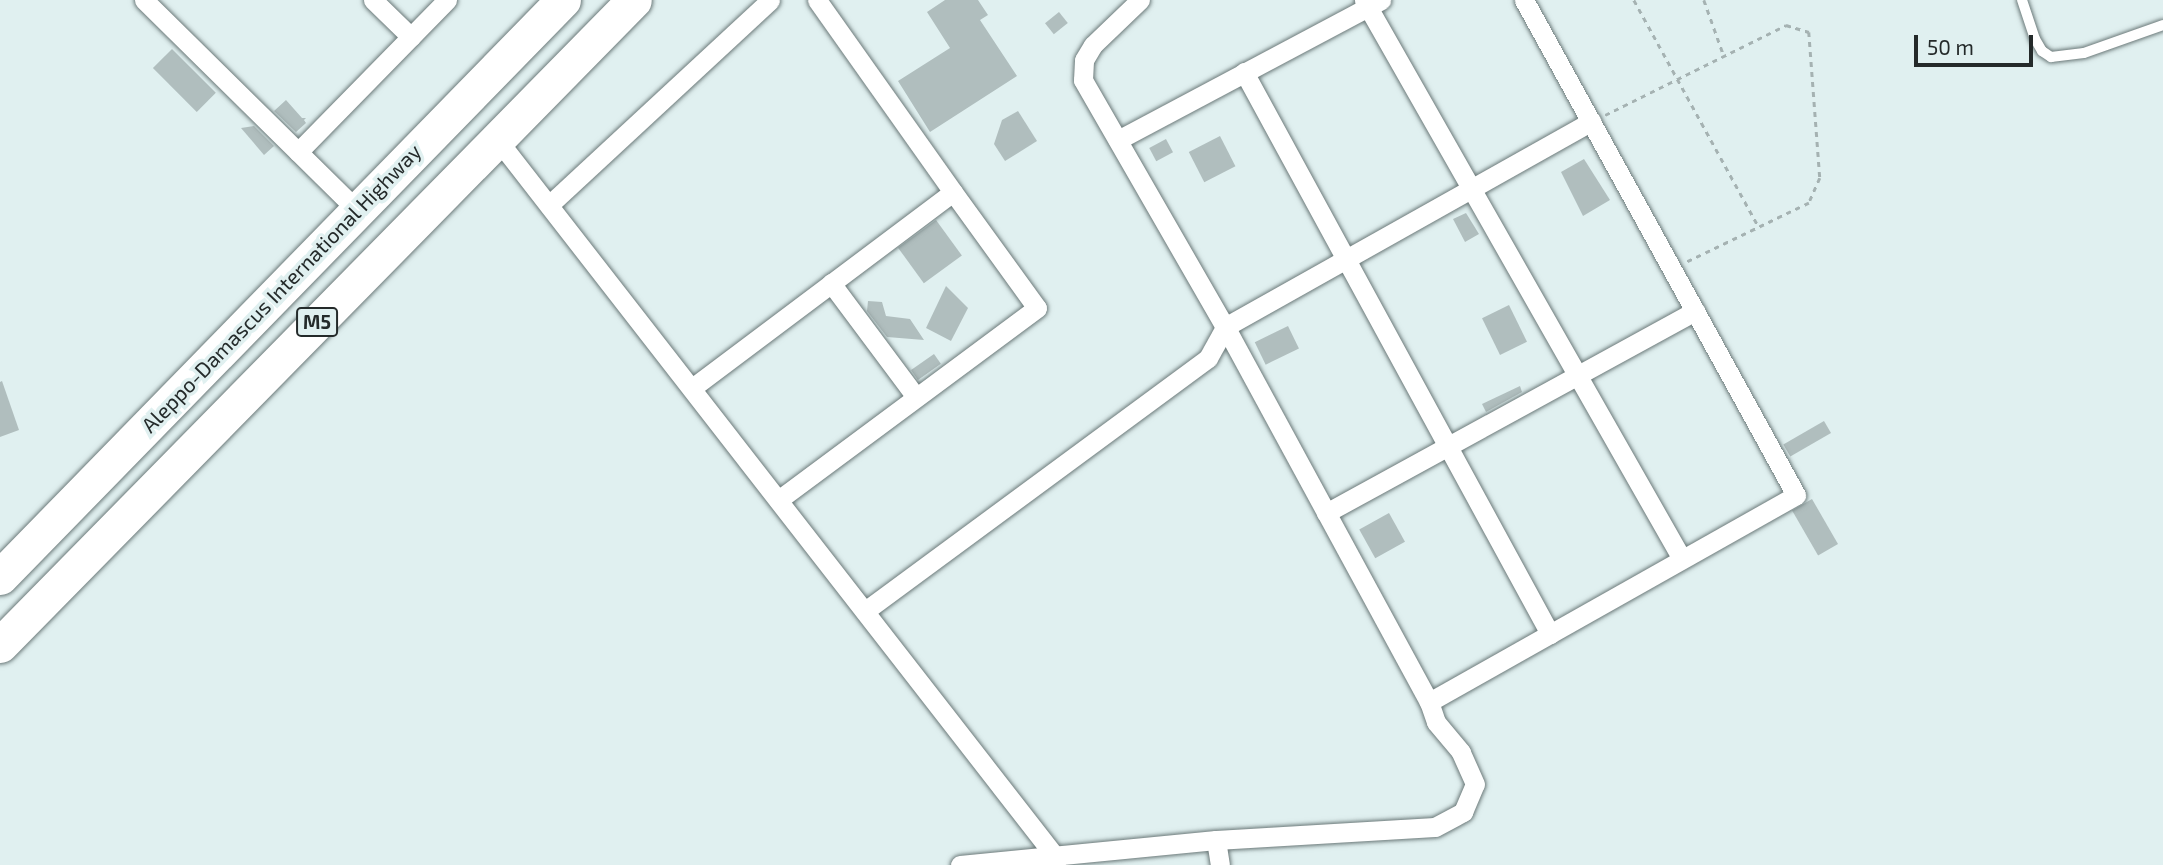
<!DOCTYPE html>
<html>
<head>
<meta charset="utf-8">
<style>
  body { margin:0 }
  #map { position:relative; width:2163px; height:865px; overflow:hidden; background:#e0f0f0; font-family:"Exo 2",sans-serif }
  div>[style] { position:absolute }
  .building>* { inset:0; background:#b0bebe; transform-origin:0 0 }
  .path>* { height:2.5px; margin-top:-1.25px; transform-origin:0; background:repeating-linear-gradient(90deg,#a5b2b2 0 5px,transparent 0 10px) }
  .roads { filter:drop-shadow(0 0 2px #6b7979) drop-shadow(0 0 2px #6b7979) }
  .lane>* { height:10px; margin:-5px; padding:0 5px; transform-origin:5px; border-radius:5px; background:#fff }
  .street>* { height:19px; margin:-9.5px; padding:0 9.5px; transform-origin:9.5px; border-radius:9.5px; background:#fff }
  .highway>* { height:35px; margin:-17.5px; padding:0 17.5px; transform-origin:17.5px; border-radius:17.5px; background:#fff }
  span { translate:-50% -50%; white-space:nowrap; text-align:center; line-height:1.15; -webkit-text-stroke:7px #e0f0f0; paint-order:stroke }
  .shield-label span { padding:2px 5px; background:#e0f0f0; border:2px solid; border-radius:5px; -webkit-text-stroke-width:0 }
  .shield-label { font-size:19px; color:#242a2a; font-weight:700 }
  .street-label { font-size:21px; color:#242a2a }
  .scale { position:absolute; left:1914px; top:35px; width:119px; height:32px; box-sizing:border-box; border:4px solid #242a2a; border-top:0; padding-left:9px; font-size:21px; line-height:24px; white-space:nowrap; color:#242a2a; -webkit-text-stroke:5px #e0f0f0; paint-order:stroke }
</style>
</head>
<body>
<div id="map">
  <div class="building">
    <i style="clip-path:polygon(945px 0,978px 0,988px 15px,980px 20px,1017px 76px,930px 132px,898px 81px,950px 48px,927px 12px)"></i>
    <i style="left:1059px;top:12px;width:14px;height:18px;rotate:51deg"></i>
    <i style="left:172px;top:49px;width:62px;height:27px;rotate:45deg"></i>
    <i style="clip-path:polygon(286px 100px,302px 118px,306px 118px,304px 120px,306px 123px,296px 132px,274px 111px)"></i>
    <i style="clip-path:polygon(1018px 111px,1037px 141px,1005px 161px,994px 144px,1002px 120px)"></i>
    <i style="clip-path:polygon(254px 126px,274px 146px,264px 155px,241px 128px)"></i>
    <i style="left:1220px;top:136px;width:34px;height:35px;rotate:63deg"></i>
    <i style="left:1166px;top:139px;width:15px;height:19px;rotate:62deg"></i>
    <i style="clip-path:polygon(1584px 159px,1610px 200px,1583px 216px,1561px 172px)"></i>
    <i style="clip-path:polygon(1466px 213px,1479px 234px,1465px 242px,1453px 219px)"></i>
    <i style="left:936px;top:220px;width:44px;height:47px;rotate:54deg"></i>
    <i style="clip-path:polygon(946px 286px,968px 308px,951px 341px,926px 328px)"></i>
    <i style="clip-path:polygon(868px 301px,882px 302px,886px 316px,910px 319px,924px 340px,887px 337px,867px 311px)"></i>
    <i style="left:1509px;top:305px;width:41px;height:30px;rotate:64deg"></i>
    <i style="left:1288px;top:326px;width:25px;height:37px;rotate:64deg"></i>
    <i style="left:934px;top:354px;width:12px;height:28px;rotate:55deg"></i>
    <i style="clip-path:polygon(2px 381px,19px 430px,0 437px,0 382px)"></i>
    <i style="clip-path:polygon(1520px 386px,1522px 392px,1486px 412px,1482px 404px)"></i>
    <i style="left:1824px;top:421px;width:14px;height:47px;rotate:60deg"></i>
    <i style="left:1812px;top:499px;width:52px;height:23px;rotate:60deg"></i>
    <i style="left:1389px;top:513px;width:33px;height:34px;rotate:61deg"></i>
  </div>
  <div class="path">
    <i style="left:1634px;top:0;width:259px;rotate:61.2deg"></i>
    <i style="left:1704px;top:0;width:59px;rotate:70.3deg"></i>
    <i style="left:1605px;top:115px;width:202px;rotate:-26.4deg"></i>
    <i style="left:1786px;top:25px;width:24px;rotate:17deg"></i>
    <i style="left:1809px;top:32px;width:146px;rotate:85.7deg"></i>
    <i style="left:1820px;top:178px;width:27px;rotate:114deg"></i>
    <i style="left:1809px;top:203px;width:136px;rotate:154.2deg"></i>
  </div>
  <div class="roads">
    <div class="lane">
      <i style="left:2022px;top:0;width:41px;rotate:71.6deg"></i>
      <i style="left:2035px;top:39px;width:14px;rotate:60deg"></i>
      <i style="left:2042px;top:51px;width:11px;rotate:34deg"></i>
      <i style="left:2051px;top:57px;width:33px;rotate:-7deg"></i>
      <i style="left:2084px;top:53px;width:84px;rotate:-19.5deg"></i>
    </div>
    <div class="street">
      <i style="left:144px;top:0;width:299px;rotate:44.6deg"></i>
      <i style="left:373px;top:0;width:53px;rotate:44.2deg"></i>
      <i style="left:817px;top:0;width:235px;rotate:54.7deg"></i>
      <i style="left:1364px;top:0;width:643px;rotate:60.37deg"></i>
      <i style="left:1244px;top:72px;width:640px;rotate:61.43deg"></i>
      <i style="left:497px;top:139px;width:907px;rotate:52.12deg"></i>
      <i style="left:1054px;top:855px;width:9px;rotate:77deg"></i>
      <i style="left:1118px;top:140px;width:298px;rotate:-28deg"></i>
      <i style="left:298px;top:152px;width:213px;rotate:-45.6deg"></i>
      <i style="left:549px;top:205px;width:301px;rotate:-42.8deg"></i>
      <i style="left:831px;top:283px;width:142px;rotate:53.3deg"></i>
      <i style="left:692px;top:388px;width:326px;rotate:-36.9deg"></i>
      <i style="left:953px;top:192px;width:143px;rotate:54.1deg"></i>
      <i style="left:1037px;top:308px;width:322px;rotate:143.4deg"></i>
      <i style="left:1326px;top:513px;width:421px;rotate:-28.7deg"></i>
      <i style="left:865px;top:611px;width:426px;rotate:-36.4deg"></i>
      <i style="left:1208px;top:358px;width:35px;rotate:-61deg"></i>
      <i style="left:1225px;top:327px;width:420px;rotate:-29.3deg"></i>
      <i style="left:1429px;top:702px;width:421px;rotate:-29.4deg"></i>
      <i style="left:1796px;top:495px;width:565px;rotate:-118.79deg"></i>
      <i style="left:1216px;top:840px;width:25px;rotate:81deg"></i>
      <i style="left:960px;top:865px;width:257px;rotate:-5.6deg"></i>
      <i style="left:1216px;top:840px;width:219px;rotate:-3.4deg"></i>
      <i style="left:1435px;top:827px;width:32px;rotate:-28deg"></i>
      <i style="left:1463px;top:812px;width:30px;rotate:-67deg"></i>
      <i style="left:1475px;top:784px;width:35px;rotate:-114deg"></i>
      <i style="left:1461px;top:752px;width:39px;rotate:-130deg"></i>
      <i style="left:1436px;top:722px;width:21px;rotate:-109deg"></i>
      <i style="left:1429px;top:702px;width:427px;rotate:-118.5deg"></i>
      <i style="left:1225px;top:327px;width:285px;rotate:-119.9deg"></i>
      <i style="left:1083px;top:80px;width:20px;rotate:-87deg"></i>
      <i style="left:1084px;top:60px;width:17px;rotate:-59deg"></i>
      <i style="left:1093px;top:45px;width:65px;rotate:-43.8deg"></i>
    </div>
    <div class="highway">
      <i style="left:0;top:577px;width:806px;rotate:-45.7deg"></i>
      <i style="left:0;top:645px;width:904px;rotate:-45.49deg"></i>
    </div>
  </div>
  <div class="shield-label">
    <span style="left:317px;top:322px">M5</span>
  </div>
  <div class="street-label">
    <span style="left:281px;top:288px;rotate:-46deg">Aleppo-Damascus International Highway</span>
  </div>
  <div class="scale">50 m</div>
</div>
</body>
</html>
